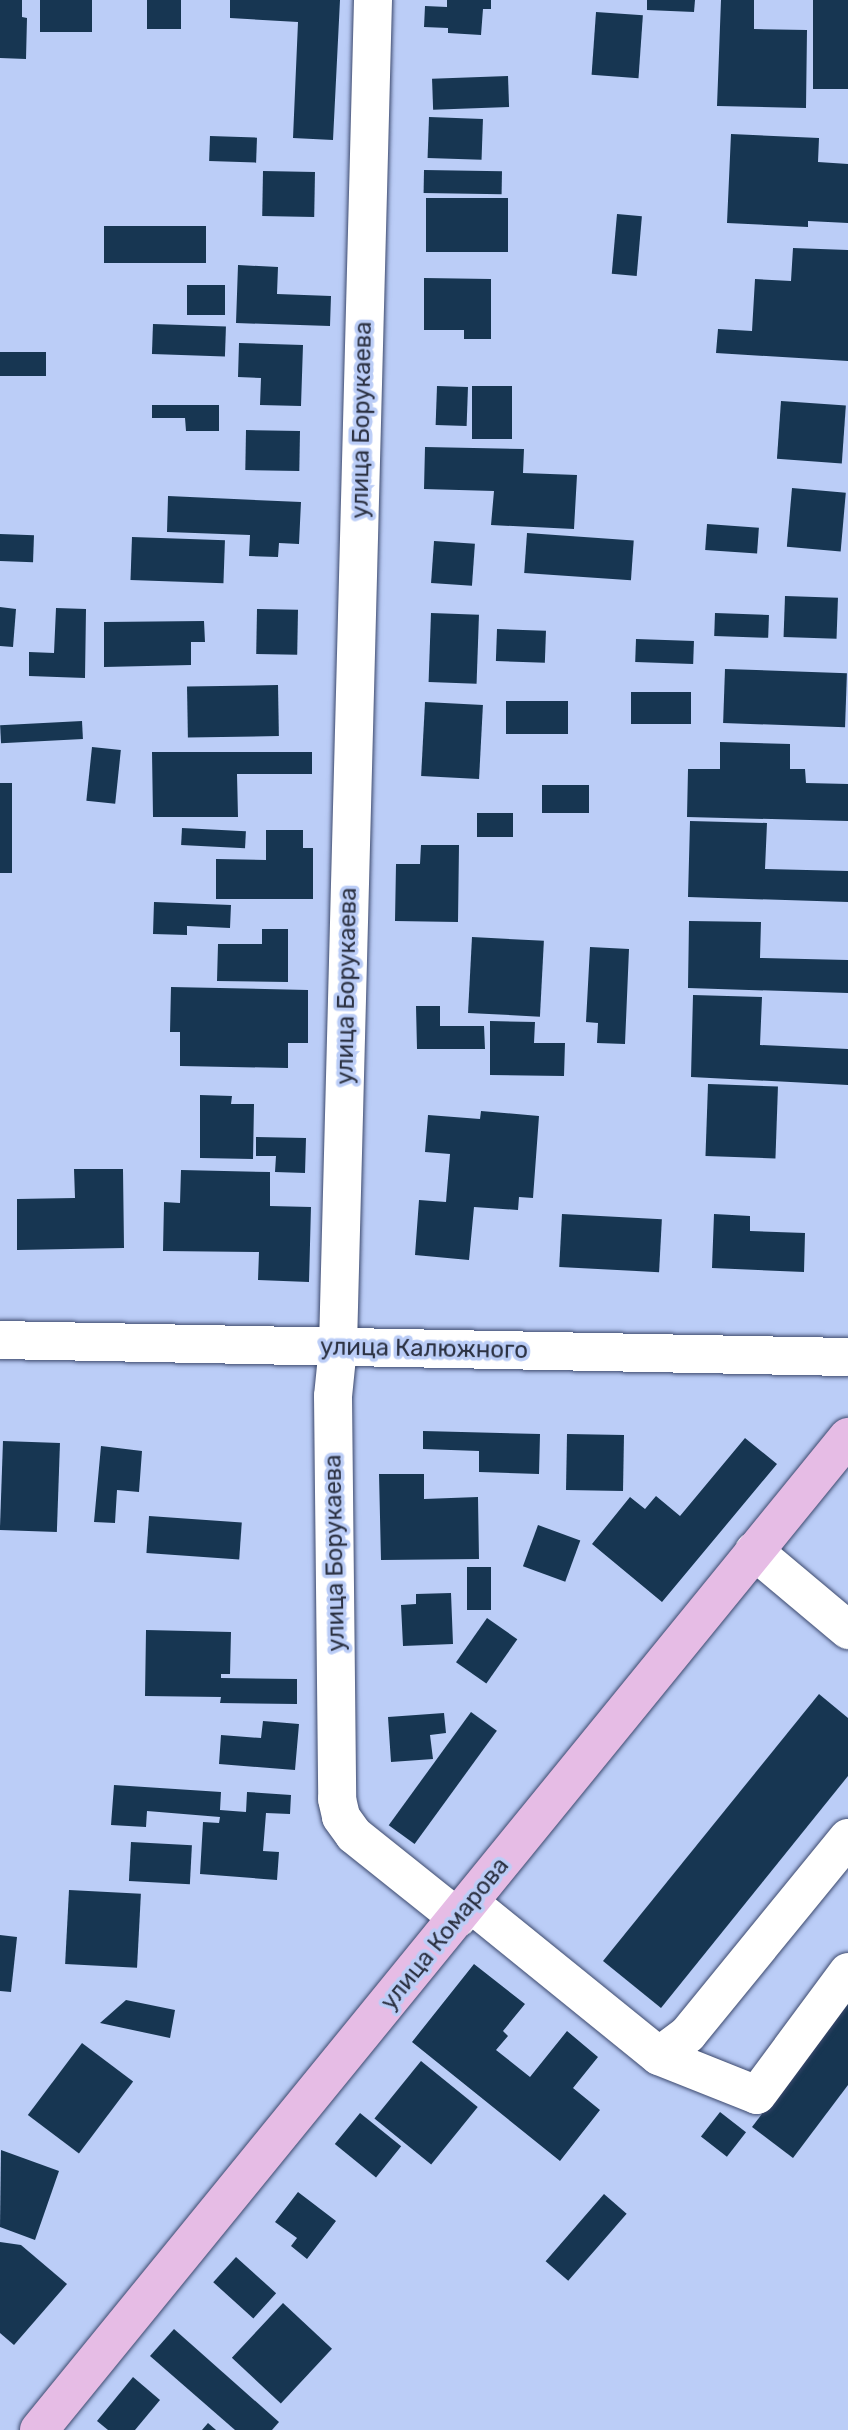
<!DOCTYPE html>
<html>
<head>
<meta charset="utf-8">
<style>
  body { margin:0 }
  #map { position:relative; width:848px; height:2430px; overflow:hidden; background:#bbcdf7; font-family:Rubik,sans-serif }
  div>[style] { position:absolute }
  .building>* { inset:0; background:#173652; transform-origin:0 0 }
  .roads { filter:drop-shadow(0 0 2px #3c496d) drop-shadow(0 0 2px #3c496d) }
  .minor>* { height:38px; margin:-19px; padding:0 19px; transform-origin:19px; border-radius:19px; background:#fff }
  .major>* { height:38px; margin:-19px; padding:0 19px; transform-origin:19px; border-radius:19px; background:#e6bce5 }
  span { translate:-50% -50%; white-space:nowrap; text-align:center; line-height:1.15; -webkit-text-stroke:7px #bbcdf7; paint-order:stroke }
  .street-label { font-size:24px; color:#2c3243 }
</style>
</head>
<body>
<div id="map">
  <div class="building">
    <i style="clip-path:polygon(0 0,22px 0,22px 17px,27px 18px,26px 59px,0 58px)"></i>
    <i style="left:40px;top:0;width:52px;height:32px"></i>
    <i style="left:147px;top:0;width:34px;height:29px"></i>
    <i style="clip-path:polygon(230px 0,340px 0,333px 140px,293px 138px,298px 22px,230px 18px)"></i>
    <i style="clip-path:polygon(447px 0,491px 0,491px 9px,483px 9px,481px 35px,448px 33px,448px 28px,424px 27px,425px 6px,447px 7px)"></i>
    <i style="clip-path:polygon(647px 0,695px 0,694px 12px,647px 10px)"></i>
    <i style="clip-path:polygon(721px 0,754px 0,754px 29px,807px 30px,806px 108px,717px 106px)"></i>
    <i style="left:813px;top:0;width:35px;height:89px"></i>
    <i style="left:596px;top:12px;width:47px;height:63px;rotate:4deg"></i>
    <i style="left:508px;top:76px;width:31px;height:76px;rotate:88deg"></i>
    <i style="left:429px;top:117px;width:54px;height:41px;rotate:2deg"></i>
    <i style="clip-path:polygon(731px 134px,819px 138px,818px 162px,848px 164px,848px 223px,808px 221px,808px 227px,727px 223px)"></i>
    <i style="left:210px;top:136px;width:47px;height:25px;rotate:2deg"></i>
    <i style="left:424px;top:170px;width:78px;height:23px;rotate:1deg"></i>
    <i style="left:263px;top:171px;width:52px;height:45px;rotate:1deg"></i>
    <i style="left:426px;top:198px;width:82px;height:54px"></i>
    <i style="left:617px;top:214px;width:25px;height:60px;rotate:5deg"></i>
    <i style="left:206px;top:226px;width:37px;height:102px;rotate:90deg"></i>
    <i style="clip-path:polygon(793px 248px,848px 250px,848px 361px,716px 353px,718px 329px,752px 331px,755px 279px,791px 281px)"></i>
    <i style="clip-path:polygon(238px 265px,278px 267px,277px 294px,331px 296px,330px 326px,236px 323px)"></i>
    <i style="clip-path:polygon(424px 278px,491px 279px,491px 339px,464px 339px,464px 330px,424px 330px)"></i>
    <i style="left:187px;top:285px;width:38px;height:30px"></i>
    <i style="left:153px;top:324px;width:73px;height:30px;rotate:2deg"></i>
    <i style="clip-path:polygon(239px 343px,303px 345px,301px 406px,260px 405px,261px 378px,238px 377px)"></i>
    <i style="left:0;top:352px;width:46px;height:24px"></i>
    <i style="left:437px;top:386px;width:31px;height:39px;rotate:2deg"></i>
    <i style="left:472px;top:386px;width:40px;height:53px"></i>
    <i style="left:781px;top:401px;width:65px;height:58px;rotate:4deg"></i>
    <i style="clip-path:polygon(152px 405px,219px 405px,219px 431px,186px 431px,185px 418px,152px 418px)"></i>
    <i style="left:246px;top:430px;width:54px;height:40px;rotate:1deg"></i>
    <i style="clip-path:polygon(425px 447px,524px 449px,523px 473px,577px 475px,574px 529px,491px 525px,494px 491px,424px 489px)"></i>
    <i style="left:792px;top:488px;width:54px;height:59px;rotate:5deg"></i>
    <i style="clip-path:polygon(168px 496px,301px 502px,299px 544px,279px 543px,278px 557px,249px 556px,250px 535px,167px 532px)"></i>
    <i style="left:707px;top:524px;width:52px;height:26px;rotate:4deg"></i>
    <i style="left:527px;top:533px;width:107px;height:40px;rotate:4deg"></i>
    <i style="left:0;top:534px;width:34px;height:27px;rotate:2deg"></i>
    <i style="left:132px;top:537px;width:93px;height:43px;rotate:2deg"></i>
    <i style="left:434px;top:541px;width:41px;height:42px;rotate:4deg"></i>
    <i style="left:785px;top:596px;width:53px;height:41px;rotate:2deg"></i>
    <i style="clip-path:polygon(0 607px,16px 609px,13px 647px,0 646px)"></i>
    <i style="clip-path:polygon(56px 608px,86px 609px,85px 678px,29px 676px,29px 652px,54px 653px)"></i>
    <i style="left:257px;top:609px;width:41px;height:45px;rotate:1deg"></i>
    <i style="left:431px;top:613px;width:48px;height:69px;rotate:2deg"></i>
    <i style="left:715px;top:613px;width:54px;height:23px;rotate:2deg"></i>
    <i style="clip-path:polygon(204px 621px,205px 642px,191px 642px,191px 665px,104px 667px,104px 622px)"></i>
    <i style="left:497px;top:629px;width:49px;height:32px;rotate:2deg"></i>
    <i style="left:636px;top:639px;width:58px;height:23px;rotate:2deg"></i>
    <i style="left:725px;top:669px;width:122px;height:54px;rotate:2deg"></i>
    <i style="left:278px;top:685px;width:51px;height:91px;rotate:89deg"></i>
    <i style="left:631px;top:692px;width:60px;height:32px"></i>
    <i style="left:506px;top:701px;width:62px;height:33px"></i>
    <i style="left:425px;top:702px;width:58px;height:74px;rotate:3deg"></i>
    <i style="left:82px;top:721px;width:18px;height:82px;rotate:87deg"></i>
    <i style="clip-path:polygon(720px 742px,790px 744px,790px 769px,805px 769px,806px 783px,848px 784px,848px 821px,687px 817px,688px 769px,720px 769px)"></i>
    <i style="left:92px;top:747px;width:29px;height:54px;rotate:6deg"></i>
    <i style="clip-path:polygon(152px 752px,312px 752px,312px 774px,237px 774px,238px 817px,153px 817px)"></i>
    <i style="left:0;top:783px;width:12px;height:90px"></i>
    <i style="left:542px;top:785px;width:47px;height:28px"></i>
    <i style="left:513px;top:813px;width:24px;height:36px;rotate:90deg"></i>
    <i style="clip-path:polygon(690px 821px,767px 823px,765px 869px,848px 871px,848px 902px,688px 897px)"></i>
    <i style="left:182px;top:828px;width:64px;height:17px;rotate:3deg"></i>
    <i style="clip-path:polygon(266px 830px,303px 830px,303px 848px,313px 848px,313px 899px,216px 899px,216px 859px,266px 860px)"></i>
    <i style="clip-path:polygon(421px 845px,459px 845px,458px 922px,395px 921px,396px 864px,420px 864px)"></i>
    <i style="clip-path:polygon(154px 902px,231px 905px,230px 928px,187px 926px,187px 935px,153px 934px)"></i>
    <i style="clip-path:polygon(689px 921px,761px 922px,760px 958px,848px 960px,848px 993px,688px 988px)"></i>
    <i style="clip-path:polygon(262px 929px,288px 929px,288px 982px,217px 981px,218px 944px,262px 944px)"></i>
    <i style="left:472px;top:937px;width:72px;height:76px;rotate:3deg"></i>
    <i style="clip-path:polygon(590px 947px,629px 949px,625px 1044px,597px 1043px,598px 1023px,586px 1022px)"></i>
    <i style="clip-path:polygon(171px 987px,308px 990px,308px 1043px,288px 1043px,288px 1068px,180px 1066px,180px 1032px,170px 1032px)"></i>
    <i style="clip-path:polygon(693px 995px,762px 997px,760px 1045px,848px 1049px,848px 1085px,691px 1077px)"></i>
    <i style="clip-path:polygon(416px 1006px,440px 1006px,440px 1026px,484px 1026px,485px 1049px,417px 1049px)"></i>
    <i style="clip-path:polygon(490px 1021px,535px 1022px,534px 1043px,565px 1043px,564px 1076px,490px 1075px)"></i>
    <i style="left:708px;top:1084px;width:70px;height:72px;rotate:2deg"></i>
    <i style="clip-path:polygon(200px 1095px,232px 1096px,231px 1104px,254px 1104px,253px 1159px,200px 1158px)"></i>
    <i style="clip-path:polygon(481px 1111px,539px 1116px,533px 1198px,519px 1197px,518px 1210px,474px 1207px,469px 1260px,415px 1255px,419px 1200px,446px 1202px,450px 1154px,425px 1152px,428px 1115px,480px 1119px)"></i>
    <i style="clip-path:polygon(256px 1137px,306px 1138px,305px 1173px,275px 1172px,276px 1156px,256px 1156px)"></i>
    <i style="clip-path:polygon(74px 1169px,123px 1169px,124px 1248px,17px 1250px,17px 1199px,75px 1198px)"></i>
    <i style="clip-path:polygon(181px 1170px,270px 1172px,270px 1206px,311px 1207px,309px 1282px,258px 1280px,259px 1252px,163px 1251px,164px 1202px,180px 1203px)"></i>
    <i style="left:562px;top:1214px;width:100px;height:53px;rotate:3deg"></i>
    <i style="clip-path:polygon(714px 1214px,750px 1216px,750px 1231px,805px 1233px,804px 1272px,712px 1268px)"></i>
    <i style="clip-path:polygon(423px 1431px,540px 1434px,539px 1474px,479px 1472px,479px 1451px,423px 1449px)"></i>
    <i style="left:567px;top:1434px;width:57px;height:56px;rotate:1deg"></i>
    <i style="clip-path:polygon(745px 1438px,777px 1464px,662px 1602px,592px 1544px,630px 1497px,645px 1509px,656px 1496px,680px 1516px)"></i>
    <i style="left:3px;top:1441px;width:57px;height:89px;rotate:2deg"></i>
    <i style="clip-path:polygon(101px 1446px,142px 1451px,139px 1492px,117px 1490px,115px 1523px,94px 1522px)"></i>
    <i style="clip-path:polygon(379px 1474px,424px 1474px,424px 1499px,478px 1497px,479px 1559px,381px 1560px)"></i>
    <i style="left:149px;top:1516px;width:93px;height:37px;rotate:4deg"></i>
    <i style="left:538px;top:1525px;width:45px;height:44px;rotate:20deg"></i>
    <i style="left:467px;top:1567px;width:24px;height:43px"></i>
    <i style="clip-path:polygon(451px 1593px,453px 1644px,403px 1646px,401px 1605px,416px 1604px,416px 1594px)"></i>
    <i style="left:487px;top:1618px;width:37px;height:54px;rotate:35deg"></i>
    <i style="clip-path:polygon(146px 1630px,231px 1632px,230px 1674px,221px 1674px,221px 1678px,297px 1679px,297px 1704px,220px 1703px,221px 1697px,145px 1696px)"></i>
    <i style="clip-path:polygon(819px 1694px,848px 1718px,848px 1776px,661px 2008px,603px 1961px)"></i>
    <i style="left:471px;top:1712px;width:32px;height:140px;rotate:36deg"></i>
    <i style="clip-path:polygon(444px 1713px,446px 1733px,430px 1735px,433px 1759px,391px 1762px,388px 1717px)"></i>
    <i style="clip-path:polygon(263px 1721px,299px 1724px,295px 1770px,219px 1764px,221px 1735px,261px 1738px)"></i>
    <i style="clip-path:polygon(114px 1785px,221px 1792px,220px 1810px,246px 1812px,247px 1792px,291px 1795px,290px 1814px,266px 1813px,263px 1851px,279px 1852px,277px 1880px,200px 1874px,203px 1822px,219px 1823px,220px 1817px,147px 1811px,146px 1827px,111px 1825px)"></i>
    <i style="left:131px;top:1842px;width:61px;height:39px;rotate:3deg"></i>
    <i style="left:69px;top:1890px;width:72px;height:74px;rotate:3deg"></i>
    <i style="clip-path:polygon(0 1935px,17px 1937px,11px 1992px,0 1991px)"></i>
    <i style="clip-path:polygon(474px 1964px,525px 2004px,503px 2031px,508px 2036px,496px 2050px,530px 2077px,567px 2031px,598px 2057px,573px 2088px,600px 2110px,560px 2161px,412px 2042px)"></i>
    <i style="clip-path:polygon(126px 2000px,175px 2010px,170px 2038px,100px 2023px)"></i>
    <i style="clip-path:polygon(848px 2000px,848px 2085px,793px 2158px,752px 2127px)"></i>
    <i style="left:82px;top:2043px;width:64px;height:90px;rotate:37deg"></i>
    <i style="left:421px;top:2061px;width:73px;height:74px;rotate:39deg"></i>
    <i style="left:720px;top:2112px;width:33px;height:31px;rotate:38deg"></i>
    <i style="left:360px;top:2113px;width:53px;height:40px;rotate:39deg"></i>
    <i style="clip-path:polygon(1px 2150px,59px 2171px,35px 2240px,0 2227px)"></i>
    <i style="clip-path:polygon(298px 2192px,336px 2221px,307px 2259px,291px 2246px,297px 2238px,275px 2222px)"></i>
    <i style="left:604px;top:2194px;width:30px;height:89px;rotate:41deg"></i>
    <i style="clip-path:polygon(0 2242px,21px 2245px,67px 2284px,14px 2345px,0 2333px)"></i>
    <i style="left:236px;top:2257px;width:54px;height:34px;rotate:42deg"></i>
    <i style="left:283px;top:2303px;width:67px;height:75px;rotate:43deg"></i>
    <i style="clip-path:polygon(174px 2329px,279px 2422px,272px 2430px,235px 2430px,150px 2356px)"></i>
    <i style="clip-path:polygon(133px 2377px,160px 2400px,135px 2430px,108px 2430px,97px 2421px)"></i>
    <i style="clip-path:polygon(208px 2423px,216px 2430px,202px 2430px)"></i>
  </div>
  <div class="roads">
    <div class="minor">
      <i style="left:373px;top:0;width:1347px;rotate:91.49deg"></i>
      <i style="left:338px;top:1347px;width:49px;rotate:95.8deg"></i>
      <i style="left:333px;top:1396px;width:403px;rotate:89.4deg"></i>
      <i style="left:337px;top:1799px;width:18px;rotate:77deg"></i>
      <i style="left:341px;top:1817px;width:22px;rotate:54deg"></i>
      <i style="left:354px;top:1835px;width:133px;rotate:38.6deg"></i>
      <i style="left:0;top:1340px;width:848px;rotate:1.15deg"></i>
      <i style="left:754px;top:1551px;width:123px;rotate:40deg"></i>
      <i style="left:470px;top:1903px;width:243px;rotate:39deg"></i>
      <i style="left:659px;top:2056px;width:105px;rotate:21.7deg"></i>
      <i style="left:757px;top:2095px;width:153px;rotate:-53.5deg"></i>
      <i style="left:659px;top:2056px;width:36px;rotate:-37deg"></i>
      <i style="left:688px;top:2034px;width:253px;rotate:-50.8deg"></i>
    </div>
    <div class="major">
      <i style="left:39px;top:2430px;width:1281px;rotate:-50.83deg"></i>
    </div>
  </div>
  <div class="street-label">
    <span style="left:362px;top:420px;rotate:-89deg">улица Борукаева</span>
    <span style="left:347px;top:986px;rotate:-89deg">улица Борукаева</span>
    <span style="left:424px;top:1349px;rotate:1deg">улица Калюжного</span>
    <span style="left:335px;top:1553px;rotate:-91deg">улица Борукаева</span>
    <span style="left:445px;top:1934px;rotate:-51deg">улица Комарова</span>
  </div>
</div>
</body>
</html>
